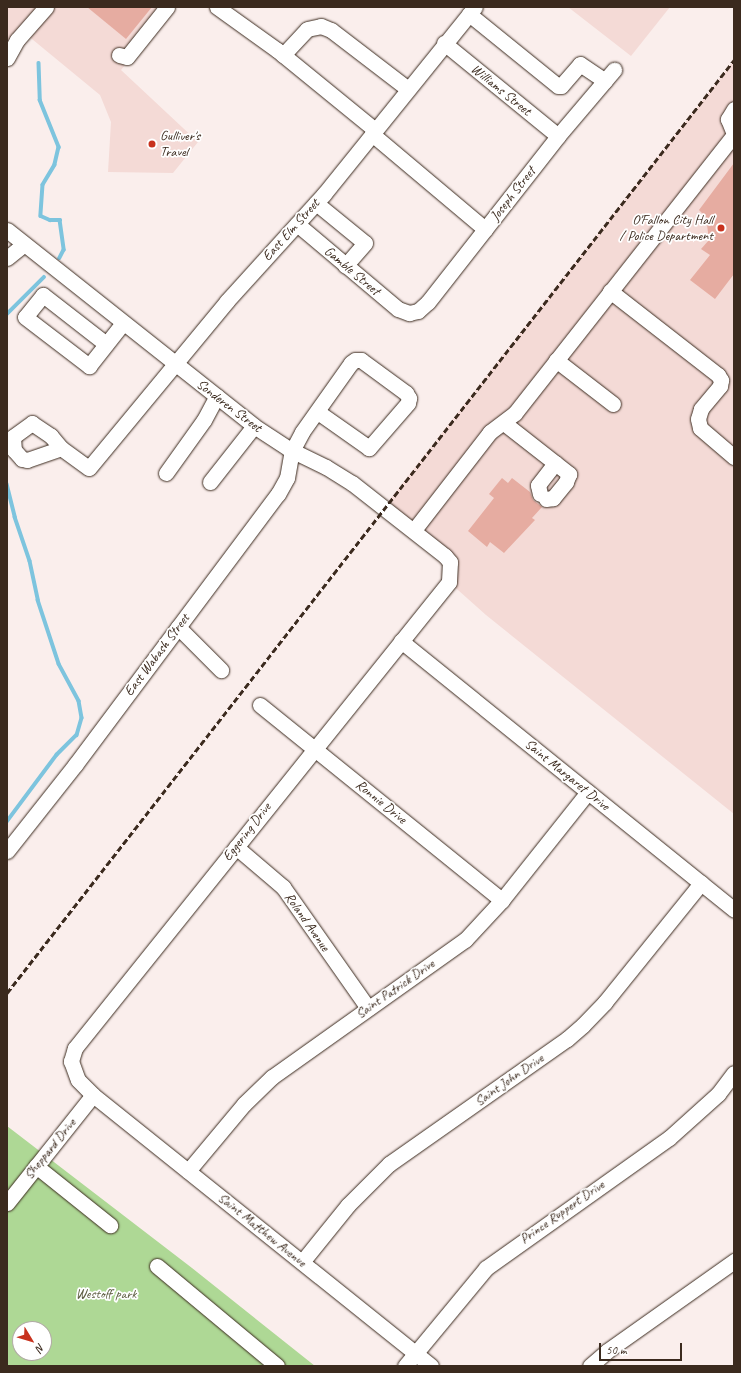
<!DOCTYPE html>
<html>
<head>
<meta charset="utf-8">
<style>
  body { margin:0 }
  #map { position:relative; width:741px; height:1373px; overflow:hidden; background:#faeeec; font-family:Caveat,sans-serif }
  div>[style] { position:absolute }
  .built>* { inset:0; background:#f4dad6 }
  .green>* { inset:0; background:#aed895 }
  .stream>* { height:3.5px; margin:-1.75px; padding:0 1.75px; transform-origin:1.75px; border-radius:1.75px; background:#7dc4de }
  .building>* { inset:0; background:#e6aca1 }
  .roads { filter:drop-shadow(0 0 1px #3b2a1e) drop-shadow(0 0 1px #3b2a1e) }
  .minor>* { height:15px; margin:-7.5px; padding:0 7.5px; transform-origin:7.5px; border-radius:7.5px; background:#fff }
  .rail>* { height:3px; margin-top:-1.5px; transform-origin:0; background:repeating-linear-gradient(90deg,#3b2a1e 0 6px,transparent 0 9px) }
  .dots>* { width:11px; height:11px; translate:-50% -50%; box-sizing:border-box; border:2px solid #fff; border-radius:50% }
  span { translate:-50% -50%; white-space:nowrap; text-align:center; line-height:1.15; -webkit-text-stroke:3.5px #fff; paint-order:stroke }
  .street-label { font-size:14px; color:#3b2a1e }
  .poi-label { font-size:14px; color:#3b2a1e }
  .left { translate:0 -50%; text-align:left }
  .right { translate:-100% -50%; text-align:right }
  .park-label { font-size:14px; color:#5e5e42 }
  .frame { position:absolute; inset:0; border:8px solid #3b2a1e; pointer-events:none }
  .north { position:absolute; left:12px; top:1321px; width:40px; height:40px; box-sizing:border-box; background:#fff; border:1px solid #b1aaa5; border-radius:50%; rotate:128deg; font-size:11px; font-weight:700; line-height:16px; text-align:center; color:#3b2a1e }
  .north::after { content:''; display:block; margin:auto; width:14px; height:18px; background:#c8321e; clip-path:polygon(50% 0,100% 100%,50% 72%,0 100%) }
  .scale { position:absolute; left:599px; top:1343px; width:83px; height:18px; box-sizing:border-box; border:2px solid #3b2a1e; border-top:0; padding-left:5px; font-size:12px; line-height:14px; white-space:nowrap; color:#3b2a1e; -webkit-text-stroke:3px #fff; paint-order:stroke }
</style>
</head>
<body>
<div id="map">
  <div class="built">
    <i style="clip-path:polygon(7px 7px,172px 7px,121px 70px,198px 142px,173px 173px,108px 172px,111px 122px,100px 95px,21px 30px,7px 46px)"></i>
    <i style="clip-path:polygon(568px 7px,670px 7px,631px 56px)"></i>
    <i style="clip-path:polygon(734px 60px,734px 814px,486px 615px,449px 582px,452px 573px,384px 507px)"></i>
  </div>
  <div class="green">
    <i style="clip-path:polygon(evenodd,7px 1126px,192px 1268px,315px 1366px,7px 1366px,7px 1126px,20px 1329px,44px 1329px,44px 1353px,20px 1353px,20px 1329px)"></i>
  </div>
  <div class="stream">
    <i style="left:39px;top:63px;width:37px;rotate:88deg"></i>
    <i style="left:40px;top:100px;width:51px;rotate:68deg"></i>
    <i style="left:59px;top:147px;width:18px;rotate:103deg"></i>
    <i style="left:55px;top:165px;width:23px;rotate:121deg"></i>
    <i style="left:43px;top:185px;width:31px;rotate:94deg"></i>
    <i style="left:41px;top:216px;width:10px;rotate:24deg"></i>
    <i style="left:50px;top:220px;width:10px"></i>
    <i style="left:60px;top:220px;width:30px;rotate:82deg"></i>
    <i style="left:64px;top:250px;width:9px;rotate:117deg"></i>
    <i style="left:7px;top:314px;width:52px;rotate:-45deg"></i>
    <i style="left:7px;top:484px;width:34px;rotate:76deg"></i>
    <i style="left:15px;top:517px;width:46px;rotate:71.2deg"></i>
    <i style="left:30px;top:561px;width:40px;rotate:78deg"></i>
    <i style="left:38px;top:600px;width:67px;rotate:71.8deg"></i>
    <i style="left:59px;top:664px;width:42px;rotate:61.6deg"></i>
    <i style="left:79px;top:701px;width:17px;rotate:80deg"></i>
    <i style="left:82px;top:718px;width:18px;rotate:106deg"></i>
    <i style="left:77px;top:735px;width:28px;rotate:135deg"></i>
    <i style="left:57px;top:755px;width:84px;rotate:126.7deg"></i>
  </div>
  <div class="building">
    <i style="clip-path:polygon(87px 7px,152px 7px,126px 39px)"></i>
    <i style="clip-path:polygon(734px 163px,734px 274px,715px 299px,690px 280px,710px 255px,701px 249px,709px 240px,706px 217px,699px 210px)"></i>
    <i style="clip-path:polygon(502px 478px,508px 483px,512px 478px,530px 492px,533px 500px,542px 507px,532px 518px,535px 520px,504px 553px,490px 542px,487px 547px,468px 531px,494px 498px,489px 494px)"></i>
  </div>
  <div class="roads">
    <div class="minor">
      <i style="left:217px;top:7px;width:74px;rotate:35.6deg"></i>
      <i style="left:277px;top:50px;width:127px;rotate:39.2deg"></i>
      <i style="left:469px;top:14px;width:114px;rotate:39deg"></i>
      <i style="left:558px;top:86px;width:3px"></i>
      <i style="left:561px;top:86px;width:29px;rotate:-49deg"></i>
      <i style="left:580px;top:64px;width:30px;rotate:34deg"></i>
      <i style="left:444px;top:43px;width:147px;rotate:39.2deg"></i>
      <i style="left:119px;top:55px;width:8px;rotate:14deg"></i>
      <i style="left:127px;top:57px;width:64px;rotate:-51.3deg"></i>
      <i style="left:283px;top:55px;width:35px;rotate:-47deg"></i>
      <i style="left:307px;top:29px;width:14px;rotate:-12deg"></i>
      <i style="left:321px;top:26px;width:11px;rotate:22deg"></i>
      <i style="left:331px;top:30px;width:97px;rotate:37.5deg"></i>
      <i style="left:7px;top:58px;width:21px;rotate:-61deg"></i>
      <i style="left:17px;top:40px;width:44px;rotate:-48.7deg"></i>
      <i style="left:734px;top:109px;width:12px;rotate:121deg"></i>
      <i style="left:728px;top:119px;width:16px;rotate:68deg"></i>
      <i style="left:372px;top:134px;width:148px;rotate:40.1deg"></i>
      <i style="left:316px;top:203px;width:63px;rotate:39.2deg"></i>
      <i style="left:365px;top:243px;width:30px;rotate:131deg"></i>
      <i style="left:297px;top:224px;width:132px;rotate:40.1deg"></i>
      <i style="left:398px;top:309px;width:12px;rotate:20deg"></i>
      <i style="left:409px;top:313px;width:9px;rotate:-13deg"></i>
      <i style="left:418px;top:311px;width:13px;rotate:-42deg"></i>
      <i style="left:428px;top:302px;width:211px;rotate:-51.9deg"></i>
      <i style="left:558px;top:136px;width:87px;rotate:-49.7deg"></i>
      <i style="left:7px;top:230px;width:315px;rotate:38.4deg"></i>
      <i style="left:254px;top:426px;width:42px;rotate:33.3deg"></i>
      <i style="left:289px;top:449px;width:41px;rotate:25.9deg"></i>
      <i style="left:326px;top:467px;width:31px;rotate:32deg"></i>
      <i style="left:352px;top:483px;width:118px;rotate:38.1deg"></i>
      <i style="left:445px;top:556px;width:8px;rotate:50deg"></i>
      <i style="left:450px;top:562px;width:20px;rotate:93deg"></i>
      <i style="left:449px;top:582px;width:598px;rotate:128.75deg"></i>
      <i style="left:75px;top:1048px;width:14px;rotate:107deg"></i>
      <i style="left:71px;top:1061px;width:20px;rotate:70deg"></i>
      <i style="left:78px;top:1080px;width:21px;rotate:45deg"></i>
      <i style="left:93px;top:1095px;width:433px;rotate:38.7deg"></i>
      <i style="left:7px;top:258px;width:22px;rotate:-39deg"></i>
      <i style="left:610px;top:291px;width:137px;rotate:37.9deg"></i>
      <i style="left:718px;top:375px;width:6px;rotate:59deg"></i>
      <i style="left:721px;top:380px;width:6px;rotate:99deg"></i>
      <i style="left:720px;top:386px;width:30px;rotate:130deg"></i>
      <i style="left:701px;top:409px;width:10px;rotate:107deg"></i>
      <i style="left:698px;top:419px;width:9px;rotate:77deg"></i>
      <i style="left:700px;top:428px;width:45px;rotate:40.5deg"></i>
      <i style="left:106px;top:344px;width:80px;rotate:-142.1deg"></i>
      <i style="left:43px;top:295px;width:28px;rotate:129deg"></i>
      <i style="left:25px;top:317px;width:81px;rotate:37.4deg"></i>
      <i style="left:89px;top:366px;width:55px;rotate:-51.7deg"></i>
      <i style="left:556px;top:360px;width:72px;rotate:37.7deg"></i>
      <i style="left:504px;top:423px;width:83px;rotate:38.1deg"></i>
      <i style="left:569px;top:474px;width:9px;rotate:111deg"></i>
      <i style="left:566px;top:482px;width:21px;rotate:129deg"></i>
      <i style="left:553px;top:498px;width:7px;rotate:172deg"></i>
      <i style="left:61px;top:448px;width:16px;rotate:-130deg"></i>
      <i style="left:51px;top:436px;width:23px;rotate:-146deg"></i>
      <i style="left:32px;top:423px;width:24px;rotate:144deg"></i>
      <i style="left:13px;top:437px;width:13px;rotate:86deg"></i>
      <i style="left:14px;top:450px;width:12px;rotate:48deg"></i>
      <i style="left:22px;top:459px;width:5px;rotate:11deg"></i>
      <i style="left:27px;top:460px;width:36px;rotate:-19deg"></i>
      <i style="left:61px;top:448px;width:34px;rotate:36deg"></i>
      <i style="left:89px;top:468px;width:217px;rotate:-50.4deg"></i>
      <i style="left:227px;top:301px;width:144px;rotate:-47.8deg"></i>
      <i style="left:324px;top:194px;width:240px;rotate:-51.1deg"></i>
      <i style="left:166px;top:473px;width:65px;rotate:-54.4deg"></i>
      <i style="left:204px;top:420px;width:27px;rotate:-62deg"></i>
      <i style="left:210px;top:482px;width:71px;rotate:-51.8deg"></i>
      <i style="left:540px;top:494px;width:9px;rotate:-103deg"></i>
      <i style="left:538px;top:485px;width:28px;rotate:-52deg"></i>
      <i style="left:414px;top:530px;width:124px;rotate:-52.2deg"></i>
      <i style="left:490px;top:432px;width:31px;rotate:-37deg"></i>
      <i style="left:515px;top:413px;width:354px;rotate:-51.8deg"></i>
      <i style="left:178px;top:627px;width:61px;rotate:45deg"></i>
      <i style="left:401px;top:641px;width:428px;rotate:38.9deg"></i>
      <i style="left:260px;top:705px;width:311px;rotate:38.9deg"></i>
      <i style="left:236px;top:847px;width:62px;rotate:40.4deg"></i>
      <i style="left:283px;top:887px;width:148px;rotate:54.9deg"></i>
      <i style="left:7px;top:851px;width:110px;rotate:-51.7deg"></i>
      <i style="left:75px;top:765px;width:339px;rotate:-53.2deg"></i>
      <i style="left:278px;top:494px;width:18px;rotate:-61deg"></i>
      <i style="left:287px;top:478px;width:27px;rotate:-80deg"></i>
      <i style="left:292px;top:451px;width:21px;rotate:-62deg"></i>
      <i style="left:302px;top:432px;width:85px;rotate:-54.6deg"></i>
      <i style="left:351px;top:363px;width:5px;rotate:-37deg"></i>
      <i style="left:355px;top:360px;width:6px"></i>
      <i style="left:361px;top:360px;width:56px;rotate:36.3deg"></i>
      <i style="left:406px;top:393px;width:6px;rotate:59deg"></i>
      <i style="left:409px;top:398px;width:5px;rotate:101deg"></i>
      <i style="left:408px;top:403px;width:60px;rotate:130.9deg"></i>
      <i style="left:369px;top:448px;width:62px;rotate:-144.8deg"></i>
      <i style="left:36px;top:1166px;width:95px;rotate:38.6deg"></i>
      <i style="left:188px;top:1171px;width:87px;rotate:-50.1deg"></i>
      <i style="left:244px;top:1104px;width:39px;rotate:-44deg"></i>
      <i style="left:272px;top:1077px;width:237px;rotate:-35.4deg"></i>
      <i style="left:465px;top:940px;width:54px;rotate:-47.2deg"></i>
      <i style="left:502px;top:900px;width:138px;rotate:-51.5deg"></i>
      <i style="left:7px;top:1203px;width:138px;rotate:-51.5deg"></i>
      <i style="left:302px;top:1262px;width:73px;rotate:-51.1deg"></i>
      <i style="left:348px;top:1205px;width:58px;rotate:-45deg"></i>
      <i style="left:389px;top:1164px;width:218px;rotate:-35.1deg"></i>
      <i style="left:567px;top:1039px;width:21px;rotate:-41deg"></i>
      <i style="left:583px;top:1025px;width:32px;rotate:-46deg"></i>
      <i style="left:605px;top:1002px;width:153px;rotate:-51.1deg"></i>
      <i style="left:157px;top:1266px;width:156px;rotate:39.8deg"></i>
      <i style="left:405px;top:1366px;width:127px;rotate:-50.4deg"></i>
      <i style="left:486px;top:1268px;width:224px;rotate:-35.4deg"></i>
      <i style="left:669px;top:1138px;width:66px;rotate:-41.9deg"></i>
      <i style="left:718px;top:1094px;width:26px;rotate:-53deg"></i>
      <i style="left:590px;top:1366px;width:23px;rotate:-41deg"></i>
      <i style="left:607px;top:1351px;width:156px;rotate:-35.3deg"></i>
    </div>
  </div>
  <div class="rail">
    <i style="left:7px;top:993px;width:1183px;rotate:-52.07deg"></i>
  </div>
  <div class="dots">
    <i style="left:152px;top:144px;background:#c8321e"></i>
    <i style="left:721px;top:228px;background:#c8321e"></i>
  </div>
  <div class="street-label">
    <span style="left:501px;top:90px;rotate:39deg">Williams Street</span>
    <span style="left:513px;top:194px;rotate:-52deg">Joseph Street</span>
    <span style="left:291px;top:230px;rotate:-48deg">East Elm Street</span>
    <span style="left:352px;top:271px;rotate:40deg">Gamble Street</span>
    <span style="left:229px;top:406px;rotate:37deg">Sonderen Street</span>
    <span style="left:157px;top:655px;rotate:-53deg">East Wabash Street</span>
    <span style="left:567px;top:775px;rotate:39deg">Saint Margaret Drive</span>
    <span style="left:381px;top:802px;rotate:39deg">Ronnie Drive</span>
    <span style="left:247px;top:832px;rotate:-52deg">Eggering Drive</span>
    <span style="left:307px;top:922px;rotate:55deg">Roland Avenue</span>
    <span style="left:395px;top:989px;rotate:-35deg">Saint Patrick Drive</span>
    <span style="left:509px;top:1080px;rotate:-35deg">Saint John Drive</span>
    <span style="left:50px;top:1149px;rotate:-51deg">Sheppard Drive</span>
    <span style="left:562px;top:1212px;rotate:-35deg">Prince Ruppert Drive</span>
    <span style="left:262px;top:1230px;rotate:39deg">Saint Matthew Avenue</span>
  </div>
  <div class="poi-label">
    <span class="left" style="left:160px;top:144px">Gulliver's<br>Travel</span>
    <span class="right" style="left:713px;top:228px">O'Fallon City Hall<br>/ Police Department</span>
  </div>
  <div class="park-label">
    <span style="left:106px;top:1294px">Westoff park</span>
  </div>
  <div class="frame"></div>
  <div class="north">N</div>
  <div class="scale">50 m</div>
</div>
</body>
</html>
